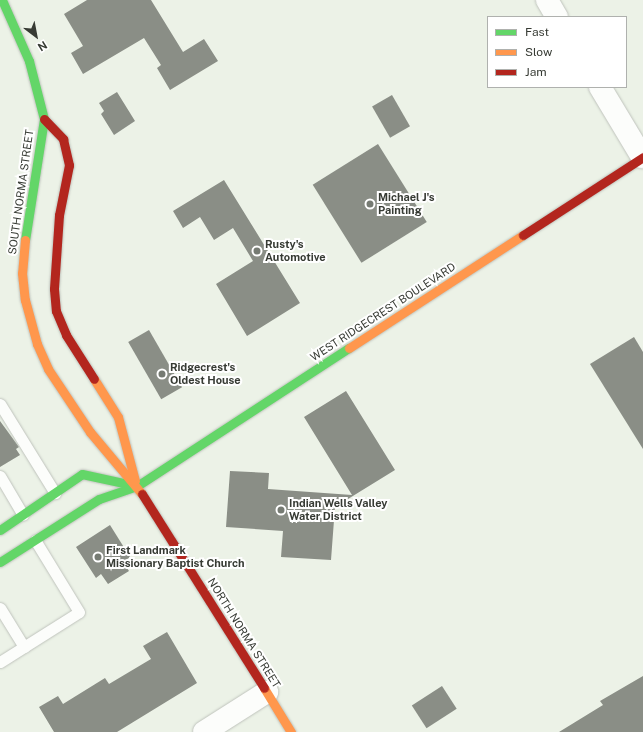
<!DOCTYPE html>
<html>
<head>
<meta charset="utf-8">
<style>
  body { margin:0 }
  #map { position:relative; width:643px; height:732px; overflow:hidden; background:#ecf2e7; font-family:"Public Sans",sans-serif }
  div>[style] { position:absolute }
  .building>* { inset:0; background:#8a8e86; transform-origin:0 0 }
  .roads { filter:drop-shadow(0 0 1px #bfc3bc) drop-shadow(0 0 1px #bfc3bc) }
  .lane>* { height:11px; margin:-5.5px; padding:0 5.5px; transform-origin:5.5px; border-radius:5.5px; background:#fcfdfb }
  .street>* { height:22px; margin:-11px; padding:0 11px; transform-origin:11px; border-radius:11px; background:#fcfdfb }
  .fast>* { height:9px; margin:-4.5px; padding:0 4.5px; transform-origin:4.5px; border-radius:4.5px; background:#63d668 }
  .slow>* { height:9px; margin:-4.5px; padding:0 4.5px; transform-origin:4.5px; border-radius:4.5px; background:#ff974d }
  .jam>* { height:9px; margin:-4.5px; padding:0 4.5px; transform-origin:4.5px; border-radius:4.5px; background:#b3261e }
  .dots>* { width:11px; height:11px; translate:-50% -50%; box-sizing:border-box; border:2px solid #fff; border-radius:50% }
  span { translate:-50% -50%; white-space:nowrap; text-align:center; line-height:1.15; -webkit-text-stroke:4px #fff; paint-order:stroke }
  .street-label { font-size:11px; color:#373b34 }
  .poi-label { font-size:11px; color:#373b34; font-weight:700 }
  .left { translate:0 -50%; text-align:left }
  .legend { position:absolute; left:487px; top:16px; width:140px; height:72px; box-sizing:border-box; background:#fff; border:1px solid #afb1ae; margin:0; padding:5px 7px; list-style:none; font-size:12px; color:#373b34 }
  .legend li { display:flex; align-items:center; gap:8px; height:20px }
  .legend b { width:20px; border:1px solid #afb1ae }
  .north { position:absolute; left:16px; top:16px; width:40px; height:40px; -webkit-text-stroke:3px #fff; paint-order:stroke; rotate:148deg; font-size:11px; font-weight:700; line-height:16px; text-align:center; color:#373b34 }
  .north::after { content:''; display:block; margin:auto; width:14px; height:18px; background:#373b34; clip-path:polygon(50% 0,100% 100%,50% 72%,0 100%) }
</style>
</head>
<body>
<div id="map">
  <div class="building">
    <i style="clip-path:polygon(87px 0,151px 0,183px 52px,204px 39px,218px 61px,170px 90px,157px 68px,161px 65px,144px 38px,83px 74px,71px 53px,83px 46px,64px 14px)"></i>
    <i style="clip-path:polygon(117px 92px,135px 121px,114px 135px,101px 114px,104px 111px,99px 103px)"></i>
    <i style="left:392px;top:95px;width:36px;height:23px;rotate:60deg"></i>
    <i style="left:378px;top:144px;width:92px;height:77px;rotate:58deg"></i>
    <i style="clip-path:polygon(224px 180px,300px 303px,247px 336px,216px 284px,253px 261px,233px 228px,214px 240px,200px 217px,183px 228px,173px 211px)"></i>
    <i style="left:149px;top:330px;width:66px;height:24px;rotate:60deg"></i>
    <i style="clip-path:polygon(634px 337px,643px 352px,643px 449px,590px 364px)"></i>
    <i style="clip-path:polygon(346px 391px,395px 470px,335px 507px,331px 560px,281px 557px,283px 531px,226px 527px,230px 471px,269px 473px,268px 489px,352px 495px,304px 417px)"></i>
    <i style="clip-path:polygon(0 421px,19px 447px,16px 449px,20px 455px,0 467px)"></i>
    <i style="clip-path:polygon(110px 525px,130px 557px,123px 562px,129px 571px,108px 584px,101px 574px,96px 578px,76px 547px)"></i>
    <i style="clip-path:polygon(167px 632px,197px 683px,117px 732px,54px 732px,39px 707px,58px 696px,63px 704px,105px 678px,109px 684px,151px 659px,143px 646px)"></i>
    <i style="clip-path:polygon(643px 676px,643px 732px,559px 732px,603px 705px,600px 701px)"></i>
    <i style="left:442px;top:686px;width:27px;height:36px;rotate:57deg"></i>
  </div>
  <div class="roads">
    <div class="lane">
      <i style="left:0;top:404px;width:105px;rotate:58.3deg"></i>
      <i style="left:0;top:476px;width:45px;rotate:59.5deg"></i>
      <i style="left:0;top:608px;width:46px;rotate:58.4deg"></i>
      <i style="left:0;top:662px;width:93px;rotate:-32.3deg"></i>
      <i style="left:79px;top:612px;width:84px;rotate:-121.4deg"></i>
    </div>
    <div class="street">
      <i style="left:547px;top:0;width:20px;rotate:60deg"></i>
      <i style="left:600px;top:87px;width:82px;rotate:59deg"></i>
      <i style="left:204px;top:732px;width:75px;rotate:-32.4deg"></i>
    </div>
    <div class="fast">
      <i style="left:2px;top:0;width:67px;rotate:66.1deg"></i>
      <i style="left:29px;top:61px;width:60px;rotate:75.5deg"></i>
      <i style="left:44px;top:119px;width:122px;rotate:98.9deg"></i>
      <i style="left:0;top:530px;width:99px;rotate:-34.3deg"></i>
      <i style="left:82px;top:474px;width:56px;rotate:12.3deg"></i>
      <i style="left:0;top:562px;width:117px;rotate:-32.5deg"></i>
      <i style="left:99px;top:499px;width:40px;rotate:-18.9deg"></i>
      <i style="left:137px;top:486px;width:253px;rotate:-33.1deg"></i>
    </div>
    <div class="slow">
      <i style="left:25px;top:240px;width:33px;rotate:95deg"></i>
      <i style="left:22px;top:273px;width:27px;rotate:84deg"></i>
      <i style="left:25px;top:300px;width:46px;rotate:74.7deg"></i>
      <i style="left:37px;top:344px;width:27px;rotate:66deg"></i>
      <i style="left:48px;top:369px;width:76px;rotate:56.3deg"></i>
      <i style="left:90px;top:432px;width:81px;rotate:50deg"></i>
      <i style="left:349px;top:348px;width:207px;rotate:-33deg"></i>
      <i style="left:94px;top:379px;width:45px;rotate:57.7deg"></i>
      <i style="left:118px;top:417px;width:66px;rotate:75.1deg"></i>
      <i style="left:264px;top:688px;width:52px;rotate:58.5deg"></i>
    </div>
    <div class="jam">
      <i style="left:44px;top:119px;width:28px;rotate:46deg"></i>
      <i style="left:63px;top:139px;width:27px;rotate:77deg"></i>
      <i style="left:69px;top:165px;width:51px;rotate:101.3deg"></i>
      <i style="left:59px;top:215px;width:74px;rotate:93.9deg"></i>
      <i style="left:54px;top:289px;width:22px;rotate:85deg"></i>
      <i style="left:56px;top:311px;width:26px;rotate:67deg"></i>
      <i style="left:66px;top:335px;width:52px;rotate:57.5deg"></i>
      <i style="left:523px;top:235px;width:143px;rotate:-33deg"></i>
      <i style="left:142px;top:494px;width:229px;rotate:57.8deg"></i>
    </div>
  </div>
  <div class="dots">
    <i style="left:370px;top:204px;background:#767b73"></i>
    <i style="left:257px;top:251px;background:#767b73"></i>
    <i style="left:162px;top:374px;background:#767b73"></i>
    <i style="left:281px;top:510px;background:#767b73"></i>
    <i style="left:98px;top:557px;background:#767b73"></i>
  </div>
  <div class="street-label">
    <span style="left:21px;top:192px;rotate:-82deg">SOUTH NORMA STREET</span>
    <span style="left:383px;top:312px;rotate:-33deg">WEST RIDGECREST BOULEVARD</span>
    <span style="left:244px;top:633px;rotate:58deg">NORTH NORMA STREET</span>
  </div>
  <div class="poi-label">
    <span class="left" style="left:378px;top:204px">Michael J's<br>Painting</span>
    <span class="left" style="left:265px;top:251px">Rusty's<br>Automotive</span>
    <span class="left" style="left:170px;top:374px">Ridgecrest's<br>Oldest House</span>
    <span class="left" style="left:289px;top:510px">Indian Wells Valley<br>Water District</span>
    <span class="left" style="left:106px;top:557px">First Landmark<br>Missionary Baptist Church</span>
  </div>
  <ul class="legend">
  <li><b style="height:5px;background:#63d668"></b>Fast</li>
  <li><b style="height:5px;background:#ff974d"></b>Slow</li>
  <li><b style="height:5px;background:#b3261e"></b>Jam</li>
  </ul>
  <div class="north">N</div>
</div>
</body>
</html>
